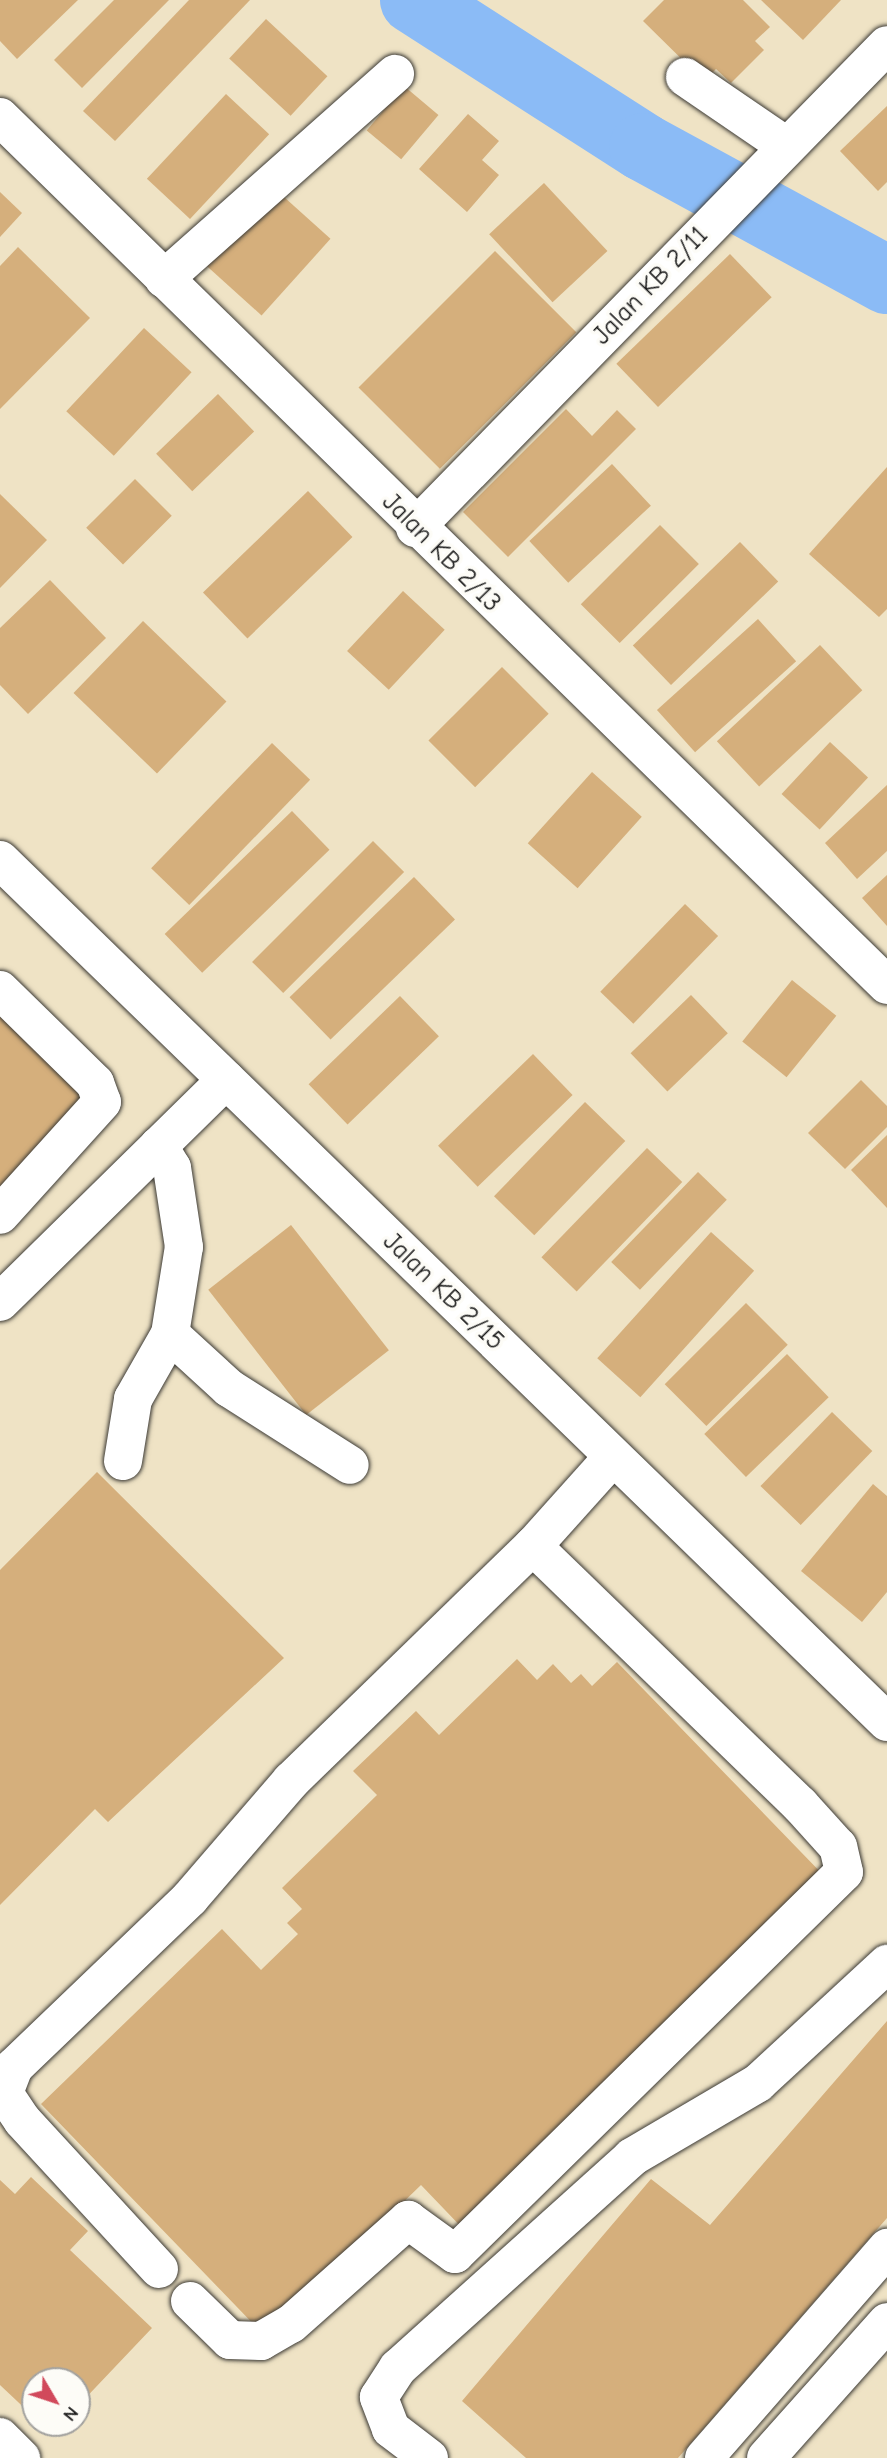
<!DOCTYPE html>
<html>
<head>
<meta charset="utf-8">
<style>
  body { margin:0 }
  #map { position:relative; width:887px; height:2458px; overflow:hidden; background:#efe3c5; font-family:"Comic Neue",sans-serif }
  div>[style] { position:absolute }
  .river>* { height:68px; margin:-34px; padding:0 34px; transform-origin:34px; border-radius:34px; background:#8bbbf6 }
  .building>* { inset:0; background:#d5af7c; transform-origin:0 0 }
  .roads { filter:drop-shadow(0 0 2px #3c3a35) drop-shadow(0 0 2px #3c3a35) }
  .minor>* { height:38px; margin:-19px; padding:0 19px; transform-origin:19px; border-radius:19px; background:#fff }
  span { translate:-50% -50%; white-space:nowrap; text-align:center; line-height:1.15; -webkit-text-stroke:7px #fdfcf7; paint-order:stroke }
  .street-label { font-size:26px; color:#1c1c1c }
  .north { position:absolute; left:21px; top:2367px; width:70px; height:70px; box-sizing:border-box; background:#fdfcf7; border:2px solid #a3a29f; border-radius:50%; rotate:129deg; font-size:19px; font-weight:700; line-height:28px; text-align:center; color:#1c1c1c }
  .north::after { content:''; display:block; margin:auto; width:24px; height:32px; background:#d1495b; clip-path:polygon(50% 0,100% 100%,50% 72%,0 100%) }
</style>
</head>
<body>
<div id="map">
  <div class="river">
    <i style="left:414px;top:0;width:272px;rotate:32.7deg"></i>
    <i style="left:643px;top:147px;width:278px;rotate:28.6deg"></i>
  </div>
  <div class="building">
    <i style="clip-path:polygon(0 0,78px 0,17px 59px,0 41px)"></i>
    <i style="clip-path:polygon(114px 0,169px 0,82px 88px,54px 60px)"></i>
    <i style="clip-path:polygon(189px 0,250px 0,115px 141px,83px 111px)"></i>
    <i style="clip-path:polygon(664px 0,743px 0,770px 27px,755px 41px,764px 50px,731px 83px,716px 69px,704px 81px,643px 21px)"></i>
    <i style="clip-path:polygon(761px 0,841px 0,803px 40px)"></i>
    <i style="left:266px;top:19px;width:84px;height:54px;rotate:43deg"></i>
    <i style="left:404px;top:86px;width:45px;height:58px;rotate:40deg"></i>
    <i style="left:226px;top:94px;width:59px;height:116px;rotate:43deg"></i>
    <i style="clip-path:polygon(887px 106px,887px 182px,878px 191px,840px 151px)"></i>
    <i style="clip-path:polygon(468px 114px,499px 141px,482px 160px,499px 175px,467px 212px,419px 169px)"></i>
    <i style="left:544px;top:183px;width:93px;height:75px;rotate:47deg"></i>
    <i style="left:274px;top:188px;width:76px;height:103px;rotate:42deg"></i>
    <i style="clip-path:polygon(0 192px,22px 213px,0 237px)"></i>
    <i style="clip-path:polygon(18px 247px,90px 318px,0 409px,0 266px)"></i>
    <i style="left:495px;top:251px;width:115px;height:193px;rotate:45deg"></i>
    <i style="left:730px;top:254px;width:60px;height:158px;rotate:46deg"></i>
    <i style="left:144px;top:328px;width:65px;height:114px;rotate:43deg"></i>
    <i style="left:218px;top:394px;width:52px;height:86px;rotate:46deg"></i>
    <i style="clip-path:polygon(566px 409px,592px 436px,617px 410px,636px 429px,508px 557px,463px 512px)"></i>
    <i style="left:612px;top:464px;width:57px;height:113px;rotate:47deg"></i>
    <i style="clip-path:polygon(887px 467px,887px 609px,879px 617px,809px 554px)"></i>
    <i style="left:135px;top:479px;width:52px;height:69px;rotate:45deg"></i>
    <i style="left:308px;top:491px;width:64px;height:146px;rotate:46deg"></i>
    <i style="clip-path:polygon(0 494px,47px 540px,0 588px)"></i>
    <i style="left:660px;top:525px;width:55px;height:112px;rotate:45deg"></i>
    <i style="left:740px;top:542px;width:55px;height:149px;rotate:46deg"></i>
    <i style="clip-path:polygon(50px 580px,106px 638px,28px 714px,0 685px,0 628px)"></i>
    <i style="left:403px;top:591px;width:57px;height:82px;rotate:43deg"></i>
    <i style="left:758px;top:619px;width:57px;height:136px;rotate:48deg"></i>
    <i style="left:143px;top:621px;width:116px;height:100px;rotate:44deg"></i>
    <i style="left:820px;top:645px;width:62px;height:141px;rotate:47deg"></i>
    <i style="left:502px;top:667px;width:66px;height:104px;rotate:45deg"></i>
    <i style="left:830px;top:742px;width:52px;height:71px;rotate:43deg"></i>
    <i style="left:272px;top:743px;width:53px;height:174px;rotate:44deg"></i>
    <i style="left:592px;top:772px;width:67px;height:96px;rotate:42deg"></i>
    <i style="clip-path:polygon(887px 785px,887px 851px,857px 879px,825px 843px)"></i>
    <i style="left:292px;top:811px;width:54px;height:177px;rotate:46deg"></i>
    <i style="left:373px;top:841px;width:44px;height:171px;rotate:45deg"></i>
    <i style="clip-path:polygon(887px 875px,887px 926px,862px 898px)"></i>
    <i style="left:414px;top:877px;width:59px;height:173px;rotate:46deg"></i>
    <i style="left:685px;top:904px;width:46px;height:122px;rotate:44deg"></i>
    <i style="left:792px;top:980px;width:57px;height:79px;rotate:39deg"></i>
    <i style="left:691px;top:995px;width:53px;height:84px;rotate:46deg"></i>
    <i style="left:400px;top:996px;width:56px;height:127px;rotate:46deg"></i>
    <i style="clip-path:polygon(0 1016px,90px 1104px,0 1195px)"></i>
    <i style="left:533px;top:1054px;width:57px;height:132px;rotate:46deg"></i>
    <i style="clip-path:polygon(861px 1080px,887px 1106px,887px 1127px,845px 1169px,808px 1133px)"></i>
    <i style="left:585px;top:1102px;width:56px;height:131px;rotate:44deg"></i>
    <i style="clip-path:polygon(887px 1135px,887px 1208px,851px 1170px)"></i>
    <i style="left:647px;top:1148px;width:49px;height:152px;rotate:44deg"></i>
    <i style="left:698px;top:1172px;width:40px;height:125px;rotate:44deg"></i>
    <i style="left:291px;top:1225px;width:159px;height:105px;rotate:52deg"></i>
    <i style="left:711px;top:1232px;width:58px;height:170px;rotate:42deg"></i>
    <i style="left:746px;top:1303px;width:59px;height:115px;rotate:45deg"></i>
    <i style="left:787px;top:1354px;width:60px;height:115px;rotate:46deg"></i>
    <i style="left:832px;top:1412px;width:56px;height:103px;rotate:44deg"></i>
    <i style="clip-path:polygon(97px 1472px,284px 1658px,108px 1822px,95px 1809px,0 1905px,0 1570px)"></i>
    <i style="clip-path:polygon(873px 1484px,887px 1496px,887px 1592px,862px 1622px,801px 1571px)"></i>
    <i style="clip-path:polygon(517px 1659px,537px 1680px,553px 1664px,571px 1683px,581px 1674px,592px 1686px,617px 1662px,830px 1882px,468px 2234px,421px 2185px,265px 2336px,41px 2104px,222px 1929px,261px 1970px,298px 1934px,287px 1923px,302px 1909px,282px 1888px,377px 1795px,353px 1771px,416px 1711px,439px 1735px)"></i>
    <i style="clip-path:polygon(887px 2021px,887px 2218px,678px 2458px,526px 2458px,462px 2401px,651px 2179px,710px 2225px)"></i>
    <i style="clip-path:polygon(31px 2177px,88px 2231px,70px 2250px,152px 2328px,77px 2407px,77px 2381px,35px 2381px,35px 2418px,0 2385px,0 2180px,15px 2194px)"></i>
    <i style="clip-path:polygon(40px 2423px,62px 2423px,52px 2434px)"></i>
  </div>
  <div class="roads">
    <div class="minor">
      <i style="left:685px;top:77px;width:122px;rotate:34.3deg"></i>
      <i style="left:0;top:117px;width:1241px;rotate:44.38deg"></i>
      <i style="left:164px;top:279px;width:309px;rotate:-41.6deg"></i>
      <i style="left:415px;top:528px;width:675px;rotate:-45.66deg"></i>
      <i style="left:0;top:860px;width:1237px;rotate:44.18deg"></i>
      <i style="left:0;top:990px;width:133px;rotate:44.4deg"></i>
      <i style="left:95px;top:1083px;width:20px;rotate:70deg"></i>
      <i style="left:102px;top:1102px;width:152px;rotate:132.1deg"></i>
      <i style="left:0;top:1302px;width:317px;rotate:-44.5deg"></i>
      <i style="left:170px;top:1334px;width:80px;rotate:42.5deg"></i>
      <i style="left:229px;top:1388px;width:143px;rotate:32.5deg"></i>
      <i style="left:123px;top:1461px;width:63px;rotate:-80.8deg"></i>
      <i style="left:133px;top:1399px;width:75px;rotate:-60.4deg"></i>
      <i style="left:170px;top:1334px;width:88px;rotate:-80.9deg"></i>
      <i style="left:184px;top:1247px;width:80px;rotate:-98.6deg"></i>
      <i style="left:172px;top:1168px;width:26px;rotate:-121deg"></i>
      <i style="left:159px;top:2269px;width:202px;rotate:-132.6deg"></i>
      <i style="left:22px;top:2120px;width:32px;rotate:-124deg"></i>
      <i style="left:4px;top:2093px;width:28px;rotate:-69deg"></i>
      <i style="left:14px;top:2067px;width:244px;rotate:-43.8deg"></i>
      <i style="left:190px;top:1898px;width:155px;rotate:-49.2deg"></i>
      <i style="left:291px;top:1781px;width:337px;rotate:-44.2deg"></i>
      <i style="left:533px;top:1546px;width:117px;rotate:-48.1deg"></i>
      <i style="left:190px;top:2301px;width:56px;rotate:44.3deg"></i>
      <i style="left:230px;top:2340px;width:31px;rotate:2deg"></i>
      <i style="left:261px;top:2341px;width:34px;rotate:-30deg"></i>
      <i style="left:291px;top:2324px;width:157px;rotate:-41.6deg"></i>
      <i style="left:408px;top:2220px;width:58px;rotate:35.9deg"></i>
      <i style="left:455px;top:2254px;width:545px;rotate:-44.48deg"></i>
      <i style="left:844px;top:1872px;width:26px;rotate:-103deg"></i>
      <i style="left:838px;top:1847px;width:57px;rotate:-132.1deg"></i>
      <i style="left:800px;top:1805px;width:372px;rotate:-135.9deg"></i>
      <i style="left:0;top:2437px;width:30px;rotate:45deg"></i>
      <i style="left:429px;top:2458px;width:48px;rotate:-142.7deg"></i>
      <i style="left:391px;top:2429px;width:34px;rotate:-111deg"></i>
      <i style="left:379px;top:2397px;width:35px;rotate:-57deg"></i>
      <i style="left:398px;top:2368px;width:315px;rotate:-42deg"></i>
      <i style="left:632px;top:2157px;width:146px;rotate:-30.4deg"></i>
      <i style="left:758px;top:2083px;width:176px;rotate:-42.7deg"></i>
      <i style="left:704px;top:2458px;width:279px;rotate:-48.9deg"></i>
      <i style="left:766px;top:2458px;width:182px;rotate:-48.3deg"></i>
    </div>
  </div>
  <div class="street-label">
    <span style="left:651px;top:286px;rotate:-46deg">Jalan KB 2/11</span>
    <span style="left:441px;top:553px;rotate:45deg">Jalan KB 2/13</span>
    <span style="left:443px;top:1292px;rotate:44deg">Jalan KB 2/15</span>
  </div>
  <div class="north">N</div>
</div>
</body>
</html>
